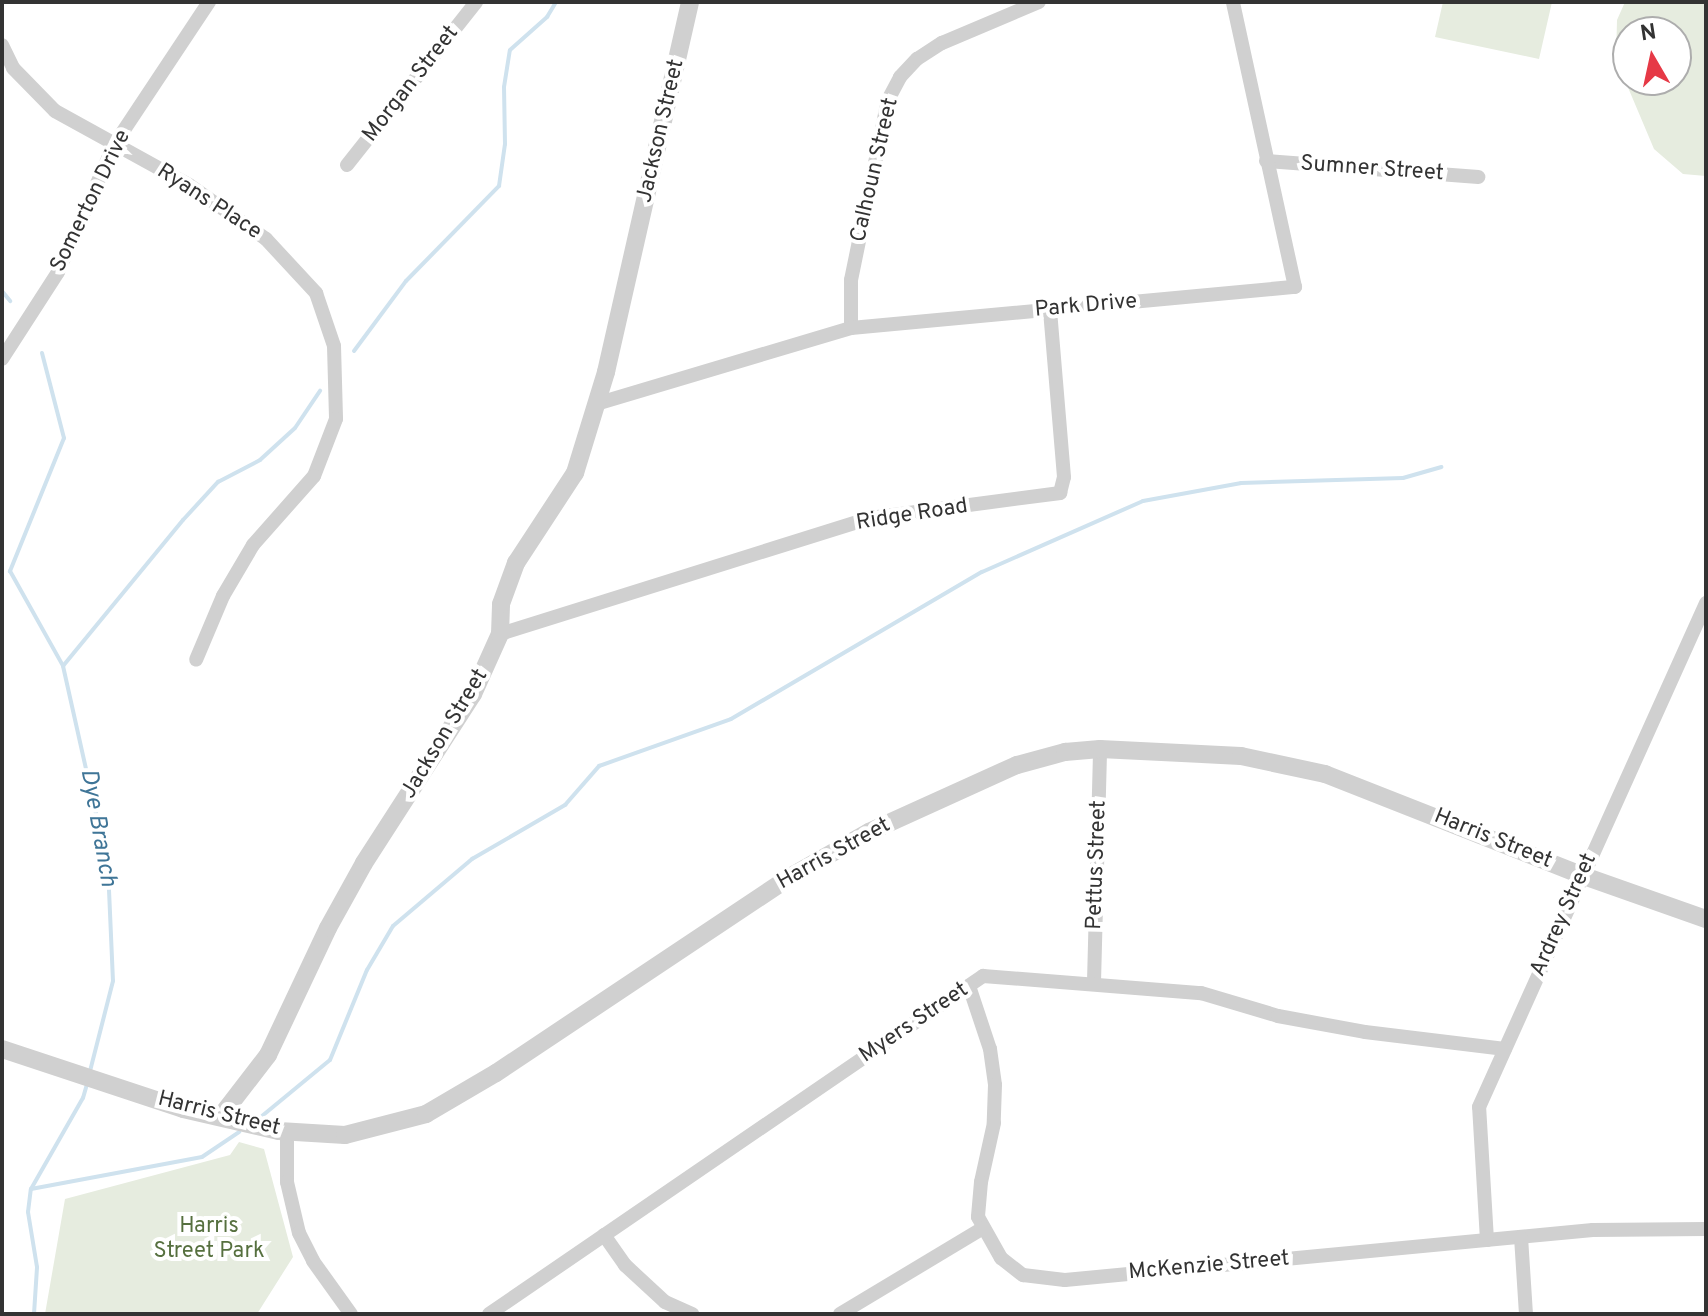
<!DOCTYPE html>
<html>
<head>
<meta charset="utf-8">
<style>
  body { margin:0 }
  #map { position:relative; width:1708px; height:1316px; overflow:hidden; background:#fff; font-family:Overpass,sans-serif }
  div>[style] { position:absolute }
  .green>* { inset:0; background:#e6ecdf }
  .stream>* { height:4px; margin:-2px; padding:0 2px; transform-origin:2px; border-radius:2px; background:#cfe2ee }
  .minor>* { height:14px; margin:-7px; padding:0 7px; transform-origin:7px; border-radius:7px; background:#d0d0d0 }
  .tertiary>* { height:18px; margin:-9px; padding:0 9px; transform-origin:9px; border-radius:9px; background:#d0d0d0 }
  span { translate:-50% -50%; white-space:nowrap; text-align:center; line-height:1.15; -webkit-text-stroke:8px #fff; paint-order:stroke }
  .street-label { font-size:22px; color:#333 }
  .park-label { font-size:22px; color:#56703f }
  .water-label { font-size:24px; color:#3f7597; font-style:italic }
  .frame { position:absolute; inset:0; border:4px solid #333; pointer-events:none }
  .north { position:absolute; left:1612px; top:16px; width:80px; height:80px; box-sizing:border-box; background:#fff; border:2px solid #adadad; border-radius:50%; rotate:351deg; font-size:22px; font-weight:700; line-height:32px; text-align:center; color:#333 }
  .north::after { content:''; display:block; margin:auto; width:28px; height:36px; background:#e63946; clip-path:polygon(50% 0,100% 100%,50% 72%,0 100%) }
</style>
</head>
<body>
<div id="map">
  <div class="green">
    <i style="clip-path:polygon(1443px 2px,1552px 2px,1539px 59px,1435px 37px)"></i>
    <i style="clip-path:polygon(evenodd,1625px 2px,1706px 2px,1706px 176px,1683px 174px,1654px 149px,1616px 59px,1617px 20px,1625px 2px,1628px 32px,1676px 32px,1676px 80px,1628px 80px,1628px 32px)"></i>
    <i style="clip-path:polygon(239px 1142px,264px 1149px,293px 1257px,257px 1314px,45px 1314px,65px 1199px,230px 1155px)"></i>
  </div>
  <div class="stream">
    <i style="left:2px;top:291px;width:13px;rotate:51deg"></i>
    <i style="left:354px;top:351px;width:87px;rotate:-53.4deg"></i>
    <i style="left:406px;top:281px;width:133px;rotate:-45.6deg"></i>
    <i style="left:499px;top:186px;width:42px;rotate:-81.9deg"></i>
    <i style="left:505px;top:144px;width:57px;rotate:-91deg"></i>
    <i style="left:504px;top:87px;width:37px;rotate:-81deg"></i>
    <i style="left:510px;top:50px;width:50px;rotate:-41.7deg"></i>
    <i style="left:547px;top:17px;width:17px;rotate:-59deg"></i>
    <i style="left:42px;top:353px;width:88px;rotate:75.5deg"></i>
    <i style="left:64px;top:438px;width:144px;rotate:112.1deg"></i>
    <i style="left:10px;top:571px;width:109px;rotate:60.8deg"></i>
    <i style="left:63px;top:666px;width:206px;rotate:77.4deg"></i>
    <i style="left:108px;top:867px;width:114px;rotate:87.5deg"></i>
    <i style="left:113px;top:981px;width:93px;rotate:104.3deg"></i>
    <i style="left:63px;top:666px;width:189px;rotate:-50.6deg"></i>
    <i style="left:183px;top:520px;width:52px;rotate:-47.4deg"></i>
    <i style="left:218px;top:482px;width:47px;rotate:-27.6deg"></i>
    <i style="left:260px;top:460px;width:47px;rotate:-42.4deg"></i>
    <i style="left:295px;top:428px;width:45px;rotate:-56deg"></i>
    <i style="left:262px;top:1116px;width:88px;rotate:-39.5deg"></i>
    <i style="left:330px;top:1060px;width:97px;rotate:-67.7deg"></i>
    <i style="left:367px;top:970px;width:51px;rotate:-59.4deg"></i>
    <i style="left:393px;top:926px;width:104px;rotate:-40.3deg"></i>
    <i style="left:472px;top:859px;width:108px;rotate:-30.1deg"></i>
    <i style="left:565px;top:805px;width:52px;rotate:-48.9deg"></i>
    <i style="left:599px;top:766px;width:140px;rotate:-19.6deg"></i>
    <i style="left:731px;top:719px;width:291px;rotate:-30.4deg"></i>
    <i style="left:982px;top:572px;width:176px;rotate:-23.8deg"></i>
    <i style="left:1143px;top:501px;width:100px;rotate:-10.4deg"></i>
    <i style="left:1241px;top:483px;width:162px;rotate:-1.8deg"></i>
    <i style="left:1403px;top:478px;width:40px;rotate:-16deg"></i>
    <i style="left:31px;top:1189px;width:174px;rotate:-10.6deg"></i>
    <i style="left:202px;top:1157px;width:45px;rotate:-34deg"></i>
    <i style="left:34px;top:1314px;width:47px;rotate:-86.3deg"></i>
    <i style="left:37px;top:1267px;width:56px;rotate:-99.3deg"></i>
    <i style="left:28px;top:1212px;width:23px;rotate:-83deg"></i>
    <i style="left:31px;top:1189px;width:105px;rotate:-60.3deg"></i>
    <i style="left:83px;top:1098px;width:15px;rotate:-74deg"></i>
  </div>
  <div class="minor">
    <i style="left:2px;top:45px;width:25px;rotate:64deg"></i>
    <i style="left:13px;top:68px;width:60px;rotate:45.7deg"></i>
    <i style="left:55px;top:111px;width:153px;rotate:28.9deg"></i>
    <i style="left:189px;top:185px;width:94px;rotate:35deg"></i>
    <i style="left:266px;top:239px;width:74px;rotate:47.2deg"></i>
    <i style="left:316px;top:293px;width:56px;rotate:71.2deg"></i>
    <i style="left:334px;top:346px;width:73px;rotate:88.4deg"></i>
    <i style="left:336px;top:419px;width:61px;rotate:111.1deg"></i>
    <i style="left:314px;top:476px;width:92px;rotate:131.5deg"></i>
    <i style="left:253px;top:545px;width:59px;rotate:120.5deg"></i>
    <i style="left:223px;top:596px;width:69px;rotate:112.9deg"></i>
    <i style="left:1266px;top:161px;width:213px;rotate:4.3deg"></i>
    <i style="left:347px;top:165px;width:208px;rotate:-51.6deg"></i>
    <i style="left:851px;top:328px;width:48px;rotate:-90deg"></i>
    <i style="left:851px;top:280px;width:184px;rotate:-78.4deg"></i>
    <i style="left:888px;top:100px;width:26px;rotate:-62deg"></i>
    <i style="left:900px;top:77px;width:25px;rotate:-47deg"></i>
    <i style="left:917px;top:59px;width:30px;rotate:-33deg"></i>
    <i style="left:942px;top:43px;width:105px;rotate:-22.9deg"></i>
    <i style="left:2px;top:359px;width:103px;rotate:-57.2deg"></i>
    <i style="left:58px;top:272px;width:139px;rotate:-66.2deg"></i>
    <i style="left:114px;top:145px;width:172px;rotate:-56.4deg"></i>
    <i style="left:596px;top:404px;width:266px;rotate:-16.6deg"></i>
    <i style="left:851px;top:328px;width:446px;rotate:-5.3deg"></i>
    <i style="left:1295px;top:287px;width:292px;rotate:-102.3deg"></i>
    <i style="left:500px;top:634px;width:388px;rotate:-17.4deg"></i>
    <i style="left:870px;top:518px;width:192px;rotate:-7.5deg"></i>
    <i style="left:1060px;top:493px;width:16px;rotate:-76deg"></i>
    <i style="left:1064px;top:477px;width:169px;rotate:-94.8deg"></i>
    <i style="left:1094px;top:982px;width:233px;rotate:-88.5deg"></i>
    <i style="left:969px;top:986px;width:66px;rotate:71.6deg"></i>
    <i style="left:990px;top:1049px;width:36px;rotate:82deg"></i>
    <i style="left:995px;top:1085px;width:38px;rotate:92deg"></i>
    <i style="left:994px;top:1123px;width:60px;rotate:102.4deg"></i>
    <i style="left:981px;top:1182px;width:35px;rotate:95deg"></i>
    <i style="left:978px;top:1217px;width:47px;rotate:60.7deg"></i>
    <i style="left:1001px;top:1258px;width:28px;rotate:38deg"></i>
    <i style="left:1023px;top:1275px;width:42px;rotate:6.8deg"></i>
    <i style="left:1065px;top:1280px;width:530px;rotate:-5.41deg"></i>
    <i style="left:1593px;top:1230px;width:113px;rotate:-0.5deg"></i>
    <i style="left:287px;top:1132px;width:50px;rotate:90deg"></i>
    <i style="left:287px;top:1182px;width:52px;rotate:76.8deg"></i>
    <i style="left:299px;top:1233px;width:31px;rotate:63deg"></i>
    <i style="left:313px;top:1261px;width:65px;rotate:54.4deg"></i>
    <i style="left:604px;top:1235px;width:37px;rotate:55deg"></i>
    <i style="left:625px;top:1265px;width:54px;rotate:42.8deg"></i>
    <i style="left:665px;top:1302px;width:30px;rotate:24deg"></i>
    <i style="left:1521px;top:1237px;width:77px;rotate:86.3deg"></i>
    <i style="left:1487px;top:1240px;width:133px;rotate:-93.4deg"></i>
    <i style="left:1479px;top:1107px;width:553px;rotate:-65.75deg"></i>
    <i style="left:489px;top:1314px;width:599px;rotate:-34.38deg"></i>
    <i style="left:983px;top:976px;width:219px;rotate:4.5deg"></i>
    <i style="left:1201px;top:993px;width:80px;rotate:16.6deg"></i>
    <i style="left:1278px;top:1016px;width:88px;rotate:10.4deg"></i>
    <i style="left:1365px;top:1032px;width:141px;rotate:6.9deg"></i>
    <i style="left:840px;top:1314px;width:167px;rotate:-31deg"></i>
  </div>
  <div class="tertiary">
    <i style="left:2px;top:1049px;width:191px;rotate:18.3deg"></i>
    <i style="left:183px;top:1109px;width:98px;rotate:12.9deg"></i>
    <i style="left:279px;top:1131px;width:66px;rotate:3.5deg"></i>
    <i style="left:345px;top:1135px;width:84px;rotate:-14.5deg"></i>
    <i style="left:426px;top:1114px;width:81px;rotate:-30.4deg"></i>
    <i style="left:496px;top:1073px;width:351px;rotate:-33.7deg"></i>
    <i style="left:788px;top:878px;width:93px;rotate:-29.6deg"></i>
    <i style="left:869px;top:832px;width:162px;rotate:-24.4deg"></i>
    <i style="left:1017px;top:765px;width:50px;rotate:-15.2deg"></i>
    <i style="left:1065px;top:752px;width:35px;rotate:-5deg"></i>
    <i style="left:1100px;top:749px;width:141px;rotate:2.8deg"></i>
    <i style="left:1241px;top:756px;width:86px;rotate:12.1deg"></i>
    <i style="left:1325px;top:774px;width:275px;rotate:21.5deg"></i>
    <i style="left:1581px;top:875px;width:133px;rotate:19.4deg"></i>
    <i style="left:221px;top:1116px;width:77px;rotate:-52.4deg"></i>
    <i style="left:268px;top:1055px;width:140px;rotate:-64.7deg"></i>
    <i style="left:328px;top:928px;width:74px;rotate:-61deg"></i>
    <i style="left:364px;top:863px;width:201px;rotate:-57.2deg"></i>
    <i style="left:473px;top:694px;width:66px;rotate:-65.8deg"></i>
    <i style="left:500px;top:634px;width:30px;rotate:-88deg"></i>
    <i style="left:501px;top:604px;width:44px;rotate:-69.9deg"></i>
    <i style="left:516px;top:563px;width:108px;rotate:-56.8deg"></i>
    <i style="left:575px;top:473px;width:106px;rotate:-72.9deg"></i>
    <i style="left:606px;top:372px;width:379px;rotate:-77.2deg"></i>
  </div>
  <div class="street-label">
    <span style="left:411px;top:84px;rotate:-52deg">Morgan Street</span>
    <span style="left:661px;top:131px;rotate:-77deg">Jackson Street</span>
    <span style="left:1372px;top:169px;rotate:4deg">Sumner Street</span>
    <span style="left:875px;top:170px;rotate:-77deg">Calhoun Street</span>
    <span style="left:91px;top:201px;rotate:-64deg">Somerton Drive</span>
    <span style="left:209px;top:202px;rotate:33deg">Ryans Place</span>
    <span style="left:1086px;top:306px;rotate:-5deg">Park Drive</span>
    <span style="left:912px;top:515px;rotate:-9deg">Ridge Road</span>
    <span style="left:445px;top:734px;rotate:-59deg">Jackson Street</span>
    <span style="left:1493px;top:839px;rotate:22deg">Harris Street</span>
    <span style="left:834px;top:854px;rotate:-29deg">Harris Street</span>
    <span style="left:1097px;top:865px;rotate:-88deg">Pettus Street</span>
    <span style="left:1564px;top:915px;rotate:-66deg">Ardrey Street</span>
    <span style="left:914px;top:1023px;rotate:-34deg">Myers Street</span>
    <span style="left:219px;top:1114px;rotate:14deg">Harris Street</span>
    <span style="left:1209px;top:1266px;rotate:-5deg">McKenzie Street</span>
  </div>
  <div class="park-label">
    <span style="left:209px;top:1239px">Harris<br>Street Park</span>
  </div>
  <div class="water-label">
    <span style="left:97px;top:828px;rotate:80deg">Dye Branch</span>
  </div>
  <div class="frame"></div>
  <div class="north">N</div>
</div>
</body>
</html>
